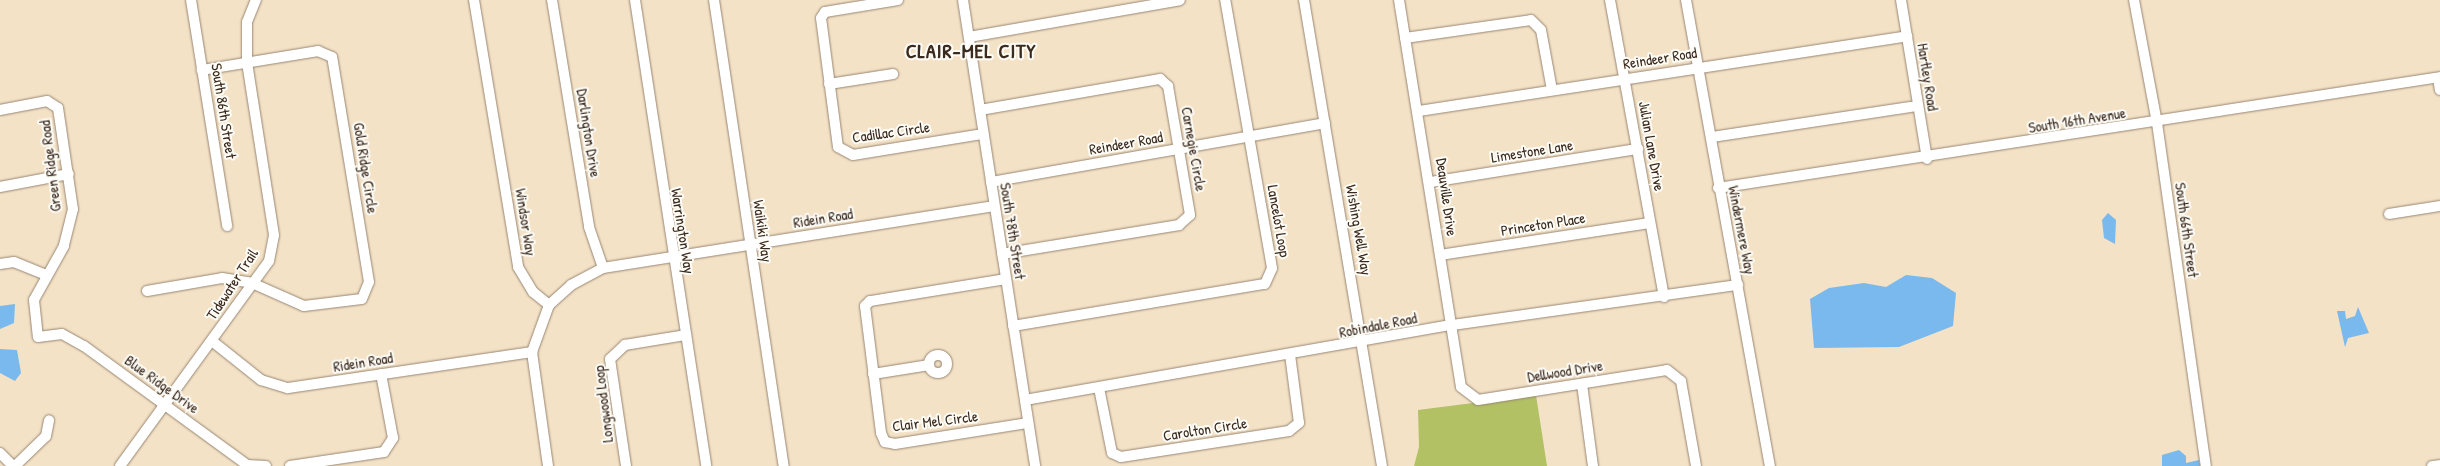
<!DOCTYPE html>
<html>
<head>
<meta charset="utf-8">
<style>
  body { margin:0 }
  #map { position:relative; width:2440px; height:466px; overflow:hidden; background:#f4e2c7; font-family:"Patrick Hand",sans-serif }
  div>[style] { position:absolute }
  .green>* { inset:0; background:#b1c164 }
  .water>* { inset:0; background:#79b9ed }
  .roads { filter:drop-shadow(0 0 1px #988672) drop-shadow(0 0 1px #988672) }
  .minor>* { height:10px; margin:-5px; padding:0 5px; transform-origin:5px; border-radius:5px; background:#fff }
  .minor>.ring { margin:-5px; padding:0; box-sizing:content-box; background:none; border:10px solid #fff; border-radius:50% }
  span { translate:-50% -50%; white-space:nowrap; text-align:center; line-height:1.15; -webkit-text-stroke:4px #fdfcf7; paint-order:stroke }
  .street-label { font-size:15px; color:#3b2a1e }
  .district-label { font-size:20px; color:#3b2a1e; font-weight:700; letter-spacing:1px }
</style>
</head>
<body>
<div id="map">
  <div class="green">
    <i style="clip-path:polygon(1536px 395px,1547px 466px,1414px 466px,1419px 447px,1418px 410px)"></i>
  </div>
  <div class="water">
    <i style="clip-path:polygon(2108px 213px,2116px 220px,2115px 244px,2104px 238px,2102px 220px)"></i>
    <i style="clip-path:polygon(1906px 275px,1932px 278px,1956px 293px,1953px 326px,1899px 347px,1814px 348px,1810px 299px,1829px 288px,1864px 283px,1886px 287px)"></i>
    <i style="clip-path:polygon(15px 304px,14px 323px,0 329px,0 306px)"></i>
    <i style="clip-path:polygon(2358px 307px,2369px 333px,2348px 338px,2345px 347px,2337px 311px,2345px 311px,2346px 319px,2355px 316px)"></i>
    <i style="clip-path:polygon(0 349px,17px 350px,21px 373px,15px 381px,0 373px)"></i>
    <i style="clip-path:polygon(2179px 450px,2186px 456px,2186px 463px,2199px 460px,2200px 466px,2162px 466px,2162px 455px)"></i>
  </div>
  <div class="roads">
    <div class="minor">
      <i style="left:191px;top:0;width:229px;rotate:80.9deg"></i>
      <i style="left:474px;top:0;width:271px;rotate:80.6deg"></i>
      <i style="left:518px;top:267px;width:29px;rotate:59deg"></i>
      <i style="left:533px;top:292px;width:21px;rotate:39deg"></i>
      <i style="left:552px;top:0;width:230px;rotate:80.7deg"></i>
      <i style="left:589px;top:227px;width:43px;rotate:71.1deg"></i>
      <i style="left:635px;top:0;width:471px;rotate:81.3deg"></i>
      <i style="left:714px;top:0;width:471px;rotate:81.5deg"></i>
      <i style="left:898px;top:0;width:74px;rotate:170.7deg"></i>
      <i style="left:825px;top:12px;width:7px;rotate:124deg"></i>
      <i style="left:821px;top:18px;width:130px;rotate:82.5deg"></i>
      <i style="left:838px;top:147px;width:17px;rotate:28deg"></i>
      <i style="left:853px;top:155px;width:132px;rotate:-9.2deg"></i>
      <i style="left:963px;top:0;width:472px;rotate:81.2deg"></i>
      <i style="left:1304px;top:0;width:472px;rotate:80.5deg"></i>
      <i style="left:1399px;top:0;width:392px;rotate:80.9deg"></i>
      <i style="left:1461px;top:387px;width:21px;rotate:37deg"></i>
      <i style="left:1478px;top:400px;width:191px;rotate:-9deg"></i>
      <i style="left:1667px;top:370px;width:18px;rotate:38deg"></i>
      <i style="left:1681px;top:381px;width:86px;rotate:80deg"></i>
      <i style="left:1610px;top:0;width:302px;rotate:79.7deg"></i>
      <i style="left:1686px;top:0;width:474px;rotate:79.8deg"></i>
      <i style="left:1901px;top:0;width:161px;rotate:80.7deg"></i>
      <i style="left:2134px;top:0;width:125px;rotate:79.4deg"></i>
      <i style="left:2157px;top:123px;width:346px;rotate:81.9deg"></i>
      <i style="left:969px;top:37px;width:214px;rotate:-9.9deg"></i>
      <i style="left:1405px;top:38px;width:127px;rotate:-8.1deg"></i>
      <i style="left:1531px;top:20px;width:14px;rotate:45deg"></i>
      <i style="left:1541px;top:30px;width:61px;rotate:79.6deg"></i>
      <i style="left:2438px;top:78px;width:12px;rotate:81deg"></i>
      <i style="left:829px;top:84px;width:65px;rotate:-8.9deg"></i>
      <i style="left:0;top:110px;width:48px;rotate:-10.8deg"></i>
      <i style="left:47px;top:101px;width:13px;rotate:32deg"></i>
      <i style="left:58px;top:108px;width:102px;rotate:81.6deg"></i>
      <i style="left:73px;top:209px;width:38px;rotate:104deg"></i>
      <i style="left:64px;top:246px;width:62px;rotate:119.1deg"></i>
      <i style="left:34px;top:300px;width:37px;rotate:84deg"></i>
      <i style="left:38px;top:337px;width:24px;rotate:-7deg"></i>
      <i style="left:62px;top:334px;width:25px;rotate:29deg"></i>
      <i style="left:84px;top:346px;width:202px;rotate:36.1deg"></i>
      <i style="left:247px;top:465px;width:19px;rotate:3deg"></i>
      <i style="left:980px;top:110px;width:183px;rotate:-9.8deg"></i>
      <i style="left:1160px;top:79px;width:11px;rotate:41deg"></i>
      <i style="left:1168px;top:86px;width:131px;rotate:80.3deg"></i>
      <i style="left:1190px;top:215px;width:15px;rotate:138deg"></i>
      <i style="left:1179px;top:225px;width:179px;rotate:170.7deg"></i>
      <i style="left:1419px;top:111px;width:494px;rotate:-8.7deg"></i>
      <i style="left:1712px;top:137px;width:208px;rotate:-8.6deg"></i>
      <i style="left:991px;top:182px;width:339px;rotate:-10deg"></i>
      <i style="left:1431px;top:182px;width:210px;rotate:-9.1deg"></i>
      <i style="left:0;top:187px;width:70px;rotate:-10.7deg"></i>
      <i style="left:1718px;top:188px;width:730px;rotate:-8.74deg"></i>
      <i style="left:2389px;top:214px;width:52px;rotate:-8.9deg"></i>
      <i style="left:1440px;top:255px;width:212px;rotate:-8.7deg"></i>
      <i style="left:0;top:264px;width:14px;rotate:-8deg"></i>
      <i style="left:14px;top:262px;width:35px;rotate:22deg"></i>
      <i style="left:1006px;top:279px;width:138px;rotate:170.8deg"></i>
      <i style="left:870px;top:301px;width:7px;rotate:135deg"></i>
      <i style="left:865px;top:306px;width:128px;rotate:82.8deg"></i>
      <i style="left:881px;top:433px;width:10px;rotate:66deg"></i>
      <i style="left:885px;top:442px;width:10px;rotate:11deg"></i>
      <i style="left:895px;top:444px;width:135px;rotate:-9deg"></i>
      <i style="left:147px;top:291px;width:76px;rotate:-9.8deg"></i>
      <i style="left:222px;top:278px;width:30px;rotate:9deg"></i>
      <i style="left:252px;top:283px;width:57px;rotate:23.9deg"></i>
      <i style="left:304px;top:306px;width:58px;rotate:-6.9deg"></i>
      <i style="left:362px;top:299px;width:18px;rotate:-68deg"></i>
      <i style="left:369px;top:282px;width:228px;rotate:-99.3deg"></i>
      <i style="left:332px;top:57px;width:15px;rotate:-157deg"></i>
      <i style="left:318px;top:51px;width:118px;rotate:170.7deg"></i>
      <i style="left:1013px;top:326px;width:255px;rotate:-9.5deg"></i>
      <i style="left:1265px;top:284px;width:17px;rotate:-66deg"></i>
      <i style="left:1272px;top:268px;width:272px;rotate:-99.9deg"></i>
      <i style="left:212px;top:341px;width:63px;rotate:38.5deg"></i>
      <i style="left:261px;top:380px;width:28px;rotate:17deg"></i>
      <i style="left:288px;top:388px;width:247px;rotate:-8.4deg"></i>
      <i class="ring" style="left:929px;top:355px;width:8px;height:8px"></i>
      <i style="left:873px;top:374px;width:57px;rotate:-9.1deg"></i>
      <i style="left:1582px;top:384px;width:83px;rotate:82.4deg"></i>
      <i style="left:1099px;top:388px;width:66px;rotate:78.7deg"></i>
      <i style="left:1112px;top:453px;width:10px;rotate:24deg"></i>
      <i style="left:1121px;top:457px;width:170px;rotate:-8.8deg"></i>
      <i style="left:1289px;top:431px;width:13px;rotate:-39deg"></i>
      <i style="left:1299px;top:423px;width:69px;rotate:-97.5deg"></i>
      <i style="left:1025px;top:400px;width:434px;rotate:-10deg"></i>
      <i style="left:1452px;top:325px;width:289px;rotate:-8deg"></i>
      <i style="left:0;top:453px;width:18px;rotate:45deg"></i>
      <i style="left:15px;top:466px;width:43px;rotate:-44.1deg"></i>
      <i style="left:46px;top:436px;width:16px;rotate:-79deg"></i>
      <i style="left:120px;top:466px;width:253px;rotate:-54deg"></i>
      <i style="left:269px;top:261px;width:26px;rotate:-79deg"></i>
      <i style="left:274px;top:235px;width:174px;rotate:-98.9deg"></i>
      <i style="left:247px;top:63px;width:41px;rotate:-90deg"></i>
      <i style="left:247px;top:22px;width:24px;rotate:-68deg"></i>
      <i style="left:290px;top:466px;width:95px;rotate:-8.5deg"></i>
      <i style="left:384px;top:452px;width:17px;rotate:-57deg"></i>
      <i style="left:393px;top:438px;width:65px;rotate:-100.6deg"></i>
      <i style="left:548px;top:466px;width:115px;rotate:-98deg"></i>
      <i style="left:532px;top:352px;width:50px;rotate:-70.1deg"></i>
      <i style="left:549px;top:305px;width:30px;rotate:-42deg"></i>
      <i style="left:571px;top:285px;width:36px;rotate:-28deg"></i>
      <i style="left:603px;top:268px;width:396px;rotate:-9deg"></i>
      <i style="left:626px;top:466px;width:108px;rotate:-98.5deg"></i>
      <i style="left:610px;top:359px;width:21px;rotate:-43deg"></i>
      <i style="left:625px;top:345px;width:62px;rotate:-9.3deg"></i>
      <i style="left:2432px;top:466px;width:8px;rotate:-7deg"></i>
    </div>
  </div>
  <div class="street-label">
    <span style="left:1660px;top:58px;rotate:-9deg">Reindeer Road</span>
    <span style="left:1928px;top:77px;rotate:81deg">Hartley Road</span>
    <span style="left:224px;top:111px;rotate:81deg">South 86th Street</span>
    <span style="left:2077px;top:120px;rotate:-9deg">South 16th Avenue</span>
    <span style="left:891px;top:132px;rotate:-8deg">Cadillac Circle</span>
    <span style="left:589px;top:133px;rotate:81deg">Darlington Drive</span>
    <span style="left:1126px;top:143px;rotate:-10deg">Reindeer Road</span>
    <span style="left:1652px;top:146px;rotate:80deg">Julian Lane Drive</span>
    <span style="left:1194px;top:149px;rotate:80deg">Carnegie Circle</span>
    <span style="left:1532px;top:151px;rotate:-9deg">Limestone Lane</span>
    <span style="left:50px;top:166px;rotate:-97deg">Green Ridge Road</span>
    <span style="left:366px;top:168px;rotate:81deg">Gold Ridge Circle</span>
    <span style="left:1447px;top:197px;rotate:82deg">Deauville Drive</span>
    <span style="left:823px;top:218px;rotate:-9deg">Ridein Road</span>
    <span style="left:1279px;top:221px;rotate:80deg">Lancelot Loop</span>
    <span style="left:526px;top:222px;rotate:81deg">Windsor Way</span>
    <span style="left:1543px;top:224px;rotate:-9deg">Princeton Place</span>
    <span style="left:1359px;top:230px;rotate:80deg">Wishing Well Way</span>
    <span style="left:1742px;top:230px;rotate:79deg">Windermere Way</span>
    <span style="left:2187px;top:230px;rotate:82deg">South 66th Street</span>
    <span style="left:683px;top:231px;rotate:81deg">Warrington Way</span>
    <span style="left:763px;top:231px;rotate:82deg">Waikiki Way</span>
    <span style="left:1013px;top:231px;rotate:81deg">South 78th Street</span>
    <span style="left:232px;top:284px;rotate:-57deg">Tidewater Trail</span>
    <span style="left:1378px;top:325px;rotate:-11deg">Robindale Road</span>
    <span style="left:363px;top:362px;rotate:-9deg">Ridein Road</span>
    <span style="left:1565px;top:371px;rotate:-9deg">Dellwood Drive</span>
    <span style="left:162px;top:384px;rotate:36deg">Blue Ridge Drive</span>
    <span style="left:603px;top:404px;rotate:-97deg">Longwood Loop</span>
    <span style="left:935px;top:421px;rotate:-7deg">Clair Mel Circle</span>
    <span style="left:1205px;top:429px;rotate:-9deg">Carolton Circle</span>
  </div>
  <div class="district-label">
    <span style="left:971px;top:50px">CLAIR-MEL CITY</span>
  </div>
</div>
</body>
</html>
